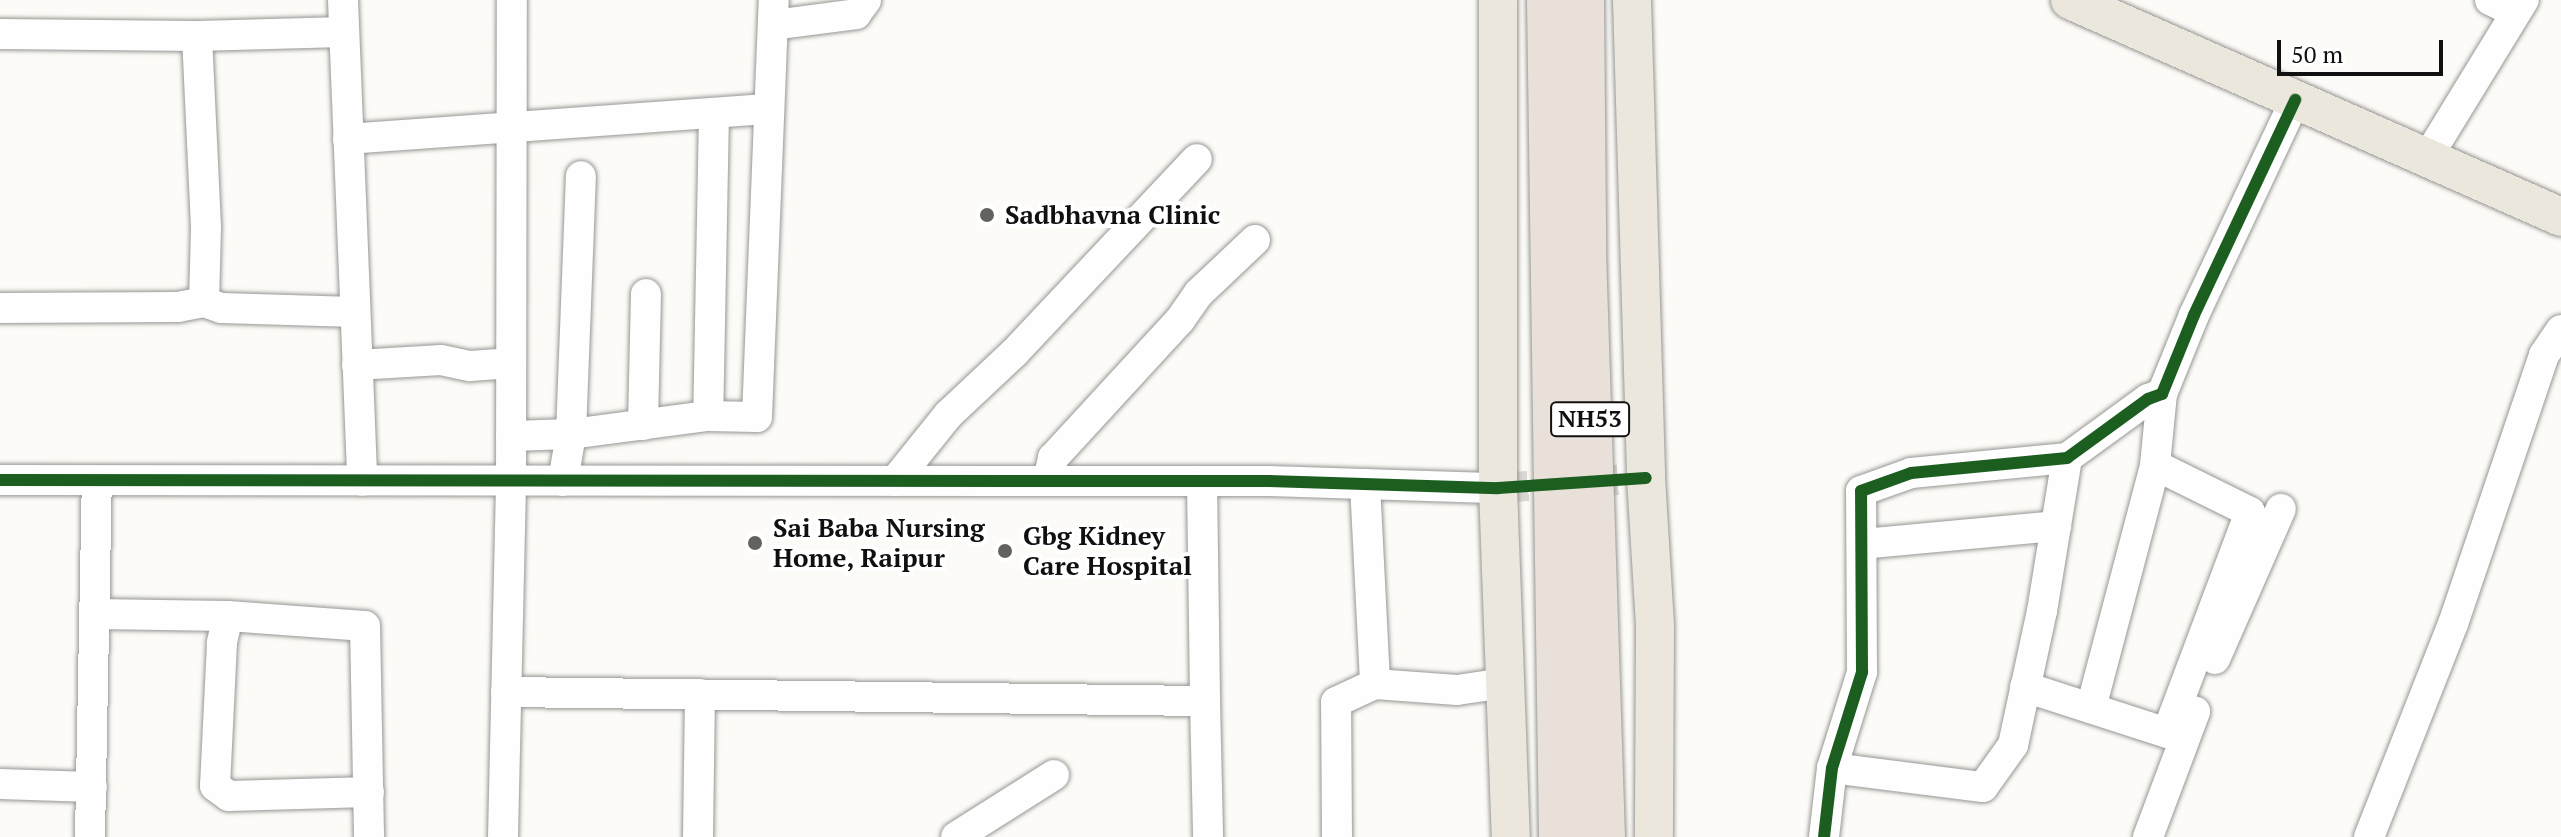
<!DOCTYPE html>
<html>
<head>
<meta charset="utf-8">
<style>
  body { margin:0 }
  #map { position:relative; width:2561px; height:837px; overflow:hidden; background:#fcfbf7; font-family:"PT Serif",serif }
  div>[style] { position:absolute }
  .minor-tunnel>* { height:30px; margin-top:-15px; transform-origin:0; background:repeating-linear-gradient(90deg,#d9d8d4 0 30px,transparent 0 45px) }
  .roads { filter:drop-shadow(0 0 2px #969694) drop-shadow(0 0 2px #969694) }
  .minor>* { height:30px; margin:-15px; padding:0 15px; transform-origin:15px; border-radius:15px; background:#fffefe }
  .major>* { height:38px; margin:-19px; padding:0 19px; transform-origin:19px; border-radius:19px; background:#ebe7dd }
  .highway>* { height:44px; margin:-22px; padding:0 22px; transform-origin:22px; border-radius:22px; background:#e8e0d9 }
  .cycleway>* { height:12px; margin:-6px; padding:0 6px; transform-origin:6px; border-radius:6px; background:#1b5e20 }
  .dots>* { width:22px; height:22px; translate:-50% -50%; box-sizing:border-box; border:4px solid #fff; border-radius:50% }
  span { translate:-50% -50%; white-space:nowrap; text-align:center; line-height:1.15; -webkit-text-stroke:8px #fff; paint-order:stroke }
  .shield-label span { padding:2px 6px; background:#fff; border:2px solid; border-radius:6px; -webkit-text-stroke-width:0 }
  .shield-label { font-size:24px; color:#101010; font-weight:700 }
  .poi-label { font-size:26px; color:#101010; font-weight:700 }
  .left { translate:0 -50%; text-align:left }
  .scale { position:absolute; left:2277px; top:40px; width:166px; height:36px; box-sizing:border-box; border:4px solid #101010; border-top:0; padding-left:10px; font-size:24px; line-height:28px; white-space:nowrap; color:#101010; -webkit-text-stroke:6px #fff; paint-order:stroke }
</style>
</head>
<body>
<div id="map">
  <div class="minor-tunnel">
    <i style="left:1498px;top:488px;width:148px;rotate:-3.9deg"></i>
  </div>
  <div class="roads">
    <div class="minor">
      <i style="left:343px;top:0;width:481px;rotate:87.7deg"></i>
      <i style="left:2490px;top:0;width:28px;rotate:26deg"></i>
      <i style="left:773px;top:25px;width:84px;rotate:-7.5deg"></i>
      <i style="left:856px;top:14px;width:17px;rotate:-54deg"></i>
      <i style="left:0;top:34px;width:197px;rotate:0.6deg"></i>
      <i style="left:197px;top:36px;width:147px;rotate:-1.6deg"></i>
      <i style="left:197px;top:36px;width:191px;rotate:87.3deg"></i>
      <i style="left:206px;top:227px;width:75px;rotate:91.5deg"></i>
      <i style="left:714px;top:114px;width:302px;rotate:91.1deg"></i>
      <i style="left:708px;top:416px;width:49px;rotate:1.2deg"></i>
      <i style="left:757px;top:417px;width:417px;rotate:-87.7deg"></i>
      <i style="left:348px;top:139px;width:422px;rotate:-4.1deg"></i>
      <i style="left:2427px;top:158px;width:185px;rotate:-58.5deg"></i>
      <i style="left:0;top:308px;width:178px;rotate:-0.3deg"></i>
      <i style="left:178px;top:307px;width:26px;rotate:-11deg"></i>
      <i style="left:204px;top:302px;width:18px;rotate:19deg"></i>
      <i style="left:221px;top:308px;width:134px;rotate:1.7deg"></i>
      <i style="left:357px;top:365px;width:84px;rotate:-3.4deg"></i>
      <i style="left:441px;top:360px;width:30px;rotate:12deg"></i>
      <i style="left:470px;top:366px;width:39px;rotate:-4deg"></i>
      <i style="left:643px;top:425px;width:131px;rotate:-88.7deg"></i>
      <i style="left:511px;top:436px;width:60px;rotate:-1.9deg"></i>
      <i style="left:571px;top:434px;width:258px;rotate:-87.8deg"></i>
      <i style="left:0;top:480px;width:1269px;rotate:0.05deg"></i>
      <i style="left:1269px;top:481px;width:229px;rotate:1.8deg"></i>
      <i style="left:563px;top:481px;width:48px;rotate:-80.3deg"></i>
      <i style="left:571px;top:434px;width:138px;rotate:-7.5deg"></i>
      <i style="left:895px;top:481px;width:85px;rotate:-51.2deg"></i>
      <i style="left:948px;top:415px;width:92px;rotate:-43.2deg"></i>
      <i style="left:1015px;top:352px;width:265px;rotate:-46.7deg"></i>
      <i style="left:1048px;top:481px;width:24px;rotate:-78deg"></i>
      <i style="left:1053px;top:458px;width:188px;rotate:-47.4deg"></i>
      <i style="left:1180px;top:320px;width:33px;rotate:-55deg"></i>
      <i style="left:1199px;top:293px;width:77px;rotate:-43.4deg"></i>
      <i style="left:1202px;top:481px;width:220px;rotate:89.2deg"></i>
      <i style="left:1365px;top:484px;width:200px;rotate:87.1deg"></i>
      <i style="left:1862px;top:544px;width:195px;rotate:-5.3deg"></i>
      <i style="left:95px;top:614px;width:133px;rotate:0.9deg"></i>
      <i style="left:228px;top:616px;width:137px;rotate:4.2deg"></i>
      <i style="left:365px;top:626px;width:211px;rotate:88.9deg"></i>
      <i style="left:228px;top:616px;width:28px;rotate:103deg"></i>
      <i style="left:222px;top:643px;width:143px;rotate:92.8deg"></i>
      <i style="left:215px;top:786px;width:17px;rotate:36deg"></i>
      <i style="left:229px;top:796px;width:140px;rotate:-1.6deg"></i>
      <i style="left:2215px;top:659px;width:164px;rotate:-66.3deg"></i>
      <i style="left:2025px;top:687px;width:149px;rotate:17.9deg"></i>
      <i style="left:2167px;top:733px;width:236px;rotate:-69.4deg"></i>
      <i style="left:2250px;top:512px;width:106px;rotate:-153.7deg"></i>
      <i style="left:2155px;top:465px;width:71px;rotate:-84.4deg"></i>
      <i style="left:506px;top:692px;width:699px;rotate:0.74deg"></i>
      <i style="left:1205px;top:701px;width:136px;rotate:88.7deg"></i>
      <i style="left:2091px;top:708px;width:251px;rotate:-75.2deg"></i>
      <i style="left:1832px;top:768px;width:152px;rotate:7.2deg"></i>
      <i style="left:1983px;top:787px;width:52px;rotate:-54.5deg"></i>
      <i style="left:2013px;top:745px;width:137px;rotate:-77.8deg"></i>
      <i style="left:2042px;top:611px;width:155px;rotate:-80.7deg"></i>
      <i style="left:0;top:784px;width:92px;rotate:1.9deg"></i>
      <i style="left:90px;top:837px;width:356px;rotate:-88.9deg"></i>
      <i style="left:503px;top:837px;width:356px;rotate:-88.7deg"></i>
      <i style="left:511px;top:481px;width:481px;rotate:-89.9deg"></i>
      <i style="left:698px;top:837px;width:143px;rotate:-89.2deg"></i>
      <i style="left:956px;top:837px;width:116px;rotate:-32.3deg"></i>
      <i style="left:1337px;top:837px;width:135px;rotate:-90.4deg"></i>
      <i style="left:1336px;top:702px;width:43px;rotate:-24.8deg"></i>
      <i style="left:1375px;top:684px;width:82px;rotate:4.2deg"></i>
      <i style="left:1457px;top:690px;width:49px;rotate:-8.3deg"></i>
      <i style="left:1824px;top:837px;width:69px;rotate:-83.4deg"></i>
      <i style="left:1832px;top:768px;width:101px;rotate:-72.6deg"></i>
      <i style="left:1862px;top:672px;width:181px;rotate:-90.3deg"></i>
      <i style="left:1861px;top:491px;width:53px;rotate:-19.8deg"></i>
      <i style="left:1911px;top:473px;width:157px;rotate:-5.5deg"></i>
      <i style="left:2067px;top:458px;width:100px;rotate:-36.1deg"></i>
      <i style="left:2148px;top:399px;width:15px;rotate:-20deg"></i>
      <i style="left:2162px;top:394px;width:85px;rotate:-67.9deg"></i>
      <i style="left:2194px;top:315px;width:238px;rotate:-64.8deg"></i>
      <i style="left:2148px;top:837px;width:134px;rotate:-69.4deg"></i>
      <i style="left:2369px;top:837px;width:229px;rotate:-68.5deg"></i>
      <i style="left:2453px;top:624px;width:284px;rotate:-71.3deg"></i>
      <i style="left:2544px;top:355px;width:30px;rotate:-56deg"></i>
    </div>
    <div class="major">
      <i style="left:1498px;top:0;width:488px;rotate:90deg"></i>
      <i style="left:1498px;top:488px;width:349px;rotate:87.9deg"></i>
      <i style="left:1632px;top:0;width:478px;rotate:88.3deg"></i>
      <i style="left:1646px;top:478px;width:149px;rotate:86.5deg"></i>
      <i style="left:1655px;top:627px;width:210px;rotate:90.3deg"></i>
      <i style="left:2070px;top:0;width:537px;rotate:23.84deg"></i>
    </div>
    <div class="highway">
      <i style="left:1549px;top:0;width:837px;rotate:89.18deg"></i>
      <i style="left:1582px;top:0;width:253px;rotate:89.5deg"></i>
      <i style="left:1584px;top:253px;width:584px;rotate:88.14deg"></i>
    </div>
  </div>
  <div class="cycleway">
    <i style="left:0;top:480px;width:1269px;rotate:0.05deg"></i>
    <i style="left:1269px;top:481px;width:229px;rotate:1.8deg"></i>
    <i style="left:1498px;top:488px;width:148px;rotate:-3.9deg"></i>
    <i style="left:1824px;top:837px;width:69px;rotate:-83.4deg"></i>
    <i style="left:1832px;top:768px;width:101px;rotate:-72.6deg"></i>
    <i style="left:1862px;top:672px;width:181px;rotate:-90.3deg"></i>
    <i style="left:1861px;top:491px;width:53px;rotate:-19.8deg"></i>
    <i style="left:1911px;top:473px;width:157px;rotate:-5.5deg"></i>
    <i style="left:2067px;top:458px;width:100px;rotate:-36.1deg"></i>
    <i style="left:2148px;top:399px;width:15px;rotate:-20deg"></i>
    <i style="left:2162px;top:394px;width:85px;rotate:-67.9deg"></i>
    <i style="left:2194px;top:315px;width:238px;rotate:-64.8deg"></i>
  </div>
  <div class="dots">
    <i style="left:987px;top:215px;background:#636261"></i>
    <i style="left:755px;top:543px;background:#636261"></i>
    <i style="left:1005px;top:551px;background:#636261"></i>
  </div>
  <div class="shield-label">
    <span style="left:1590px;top:419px">NH53</span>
  </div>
  <div class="poi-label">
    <span class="left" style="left:1005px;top:215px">Sadbhavna Clinic</span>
    <span class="left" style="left:773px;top:543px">Sai Baba Nursing<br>Home, Raipur</span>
    <span class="left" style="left:1023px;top:551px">Gbg Kidney<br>Care Hospital</span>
  </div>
  <div class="scale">50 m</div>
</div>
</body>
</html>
